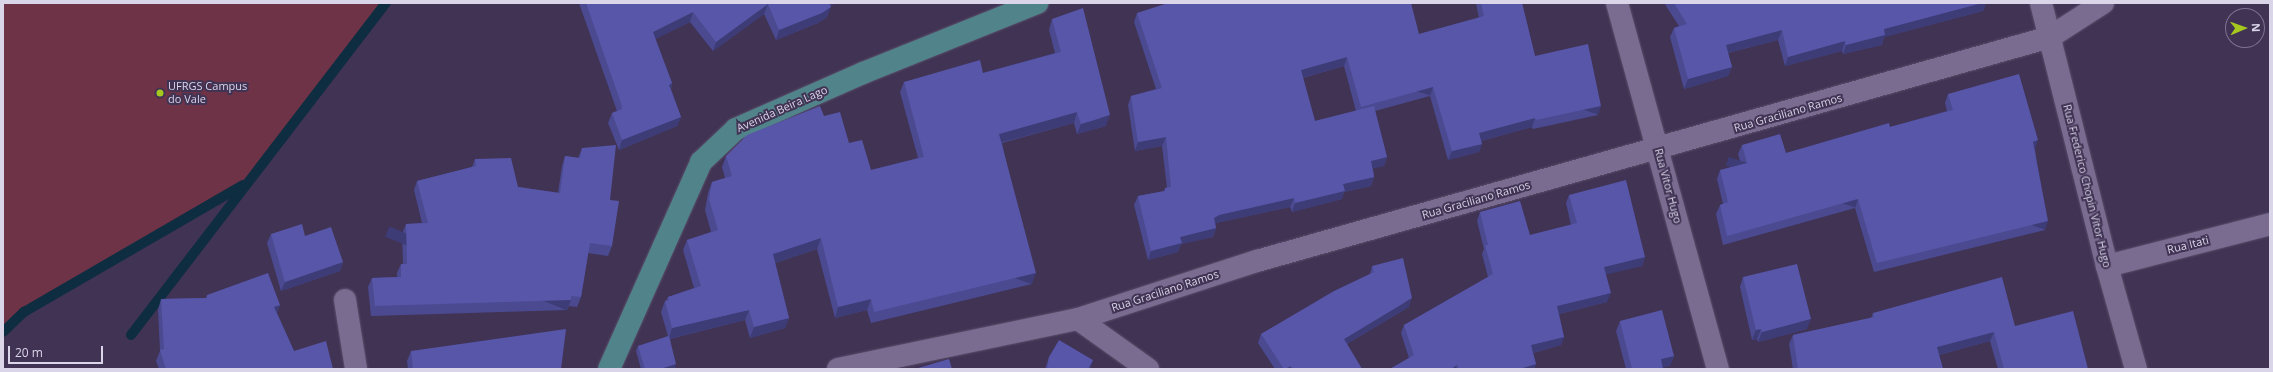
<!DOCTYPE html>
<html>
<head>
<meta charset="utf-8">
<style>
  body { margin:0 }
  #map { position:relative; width:2273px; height:372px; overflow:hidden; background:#403354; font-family:"Open Sans",sans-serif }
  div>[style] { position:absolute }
  .green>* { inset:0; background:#6f3347 }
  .stream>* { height:10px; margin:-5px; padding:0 5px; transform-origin:5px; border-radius:5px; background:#0e2d41 }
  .roads { filter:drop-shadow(0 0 1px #594e6a) drop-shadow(0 0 1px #594e6a) }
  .minor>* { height:22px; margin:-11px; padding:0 11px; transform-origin:11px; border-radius:11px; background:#796c90 }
  .major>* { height:22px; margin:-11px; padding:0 11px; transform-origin:11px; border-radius:11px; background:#51848a }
  .wall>* { inset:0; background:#4b4a91 }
  .shaded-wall>* { inset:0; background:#3d3c76; transform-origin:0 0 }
  .building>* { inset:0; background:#5756a9 }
  .dots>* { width:11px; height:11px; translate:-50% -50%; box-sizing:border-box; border:2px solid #403354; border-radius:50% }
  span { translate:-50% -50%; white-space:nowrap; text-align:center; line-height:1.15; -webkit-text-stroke:4px #403354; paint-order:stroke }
  .poi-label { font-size:11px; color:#dbd5e9 }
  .left { translate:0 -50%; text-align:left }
  .street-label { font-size:11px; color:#dbd5e9 }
  .frame { position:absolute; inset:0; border:4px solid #dbd5e9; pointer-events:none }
  .north { position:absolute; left:2225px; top:8px; width:40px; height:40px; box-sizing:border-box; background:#403354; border:1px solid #7e7490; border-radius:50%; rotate:88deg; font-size:11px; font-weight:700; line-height:16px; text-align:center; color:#dbd5e9 }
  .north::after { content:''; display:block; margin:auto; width:14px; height:18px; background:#a7c81e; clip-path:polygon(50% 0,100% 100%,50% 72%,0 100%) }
  .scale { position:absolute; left:8px; top:346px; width:95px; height:18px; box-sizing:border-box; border:2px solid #dbd5e9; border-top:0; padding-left:5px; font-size:12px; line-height:14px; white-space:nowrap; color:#dbd5e9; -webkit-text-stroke:3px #403354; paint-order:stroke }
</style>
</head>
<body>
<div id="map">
  <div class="green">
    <i style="clip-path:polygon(3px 3px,386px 3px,247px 182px,24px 312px,3px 332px)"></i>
  </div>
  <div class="stream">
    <i style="left:3px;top:332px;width:29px;rotate:-44deg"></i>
    <i style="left:24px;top:312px;width:253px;rotate:-30.1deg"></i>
    <i style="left:131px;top:335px;width:419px;rotate:-52.5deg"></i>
  </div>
  <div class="roads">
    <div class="minor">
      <i style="left:1617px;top:3px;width:380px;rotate:74.6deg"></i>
      <i style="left:2041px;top:3px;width:271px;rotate:75.9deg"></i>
      <i style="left:2107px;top:266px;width:107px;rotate:74.3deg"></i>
      <i style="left:2107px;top:266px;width:168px;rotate:-14.4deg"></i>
      <i style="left:345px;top:300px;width:70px;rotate:80.9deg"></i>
      <i style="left:1078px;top:319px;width:86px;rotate:35.5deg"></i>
      <i style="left:838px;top:369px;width:245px;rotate:-11.8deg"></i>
      <i style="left:1078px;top:319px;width:188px;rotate:-18deg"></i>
      <i style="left:1257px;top:261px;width:824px;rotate:-15.77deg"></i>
      <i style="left:2050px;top:37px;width:63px;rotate:-32.7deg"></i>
    </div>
    <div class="major">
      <i style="left:609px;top:369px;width:227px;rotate:-66deg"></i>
      <i style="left:701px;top:162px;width:48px;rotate:-43.3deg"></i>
      <i style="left:736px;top:129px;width:139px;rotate:-23.8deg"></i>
      <i style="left:863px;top:73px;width:188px;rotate:-21.9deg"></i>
    </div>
  </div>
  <div class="wall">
    <i style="clip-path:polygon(579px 3px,836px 3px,830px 6px,827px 17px,818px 23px,776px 40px,764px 14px,713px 51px,690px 22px,655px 39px,672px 83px,671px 89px,681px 117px,677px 126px,619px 150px,608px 123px,612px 113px,617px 111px)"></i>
    <i style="clip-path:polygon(evenodd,1476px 3px,1522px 3px,1535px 56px,1598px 115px,1533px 129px,1532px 127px,1481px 141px,1482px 144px,1479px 152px,1448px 160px,1430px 96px,1375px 111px,1387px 157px,1384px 166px,1373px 168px,1374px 177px,1371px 186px,1344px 192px,1342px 199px,1292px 212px,1290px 207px,1216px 223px,1215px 224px,1216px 228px,1213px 237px,1181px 244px,1178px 252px,1148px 260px,1134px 205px,1138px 196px,1164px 191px,1165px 188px,1167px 188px,1162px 146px,1135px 151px,1128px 105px,1131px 96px,1156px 89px,1134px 22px,1137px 13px,1419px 34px,1479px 18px,1476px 3px,1344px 66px,1356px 111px,1315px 121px,1303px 78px,1344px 66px)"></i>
    <i style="clip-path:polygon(1665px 3px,1986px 3px,1983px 11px,1884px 37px,1882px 45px,1843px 54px,1842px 51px,1785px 66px,1778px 40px,1728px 53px,1732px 67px,1728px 76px,1684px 89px,1670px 37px,1674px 28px,1679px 26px,1666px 6px)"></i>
    <i style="clip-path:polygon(1052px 19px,1106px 126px,1077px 134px,1074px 123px,1002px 143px,1032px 284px,871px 323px,867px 310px,835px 318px,817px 249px,775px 263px,789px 318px,785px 328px,750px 338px,745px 320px,670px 339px,675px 369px,641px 369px,636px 351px,638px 346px,668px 336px,661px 312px,665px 301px,666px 301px,668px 297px,694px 288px,683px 250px,687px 240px,711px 232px,705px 210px,708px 193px,712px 182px,725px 178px,722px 167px,726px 156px,849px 143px,871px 170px,918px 158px,900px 92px,904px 82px,983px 73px,1055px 53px,1049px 30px)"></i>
    <i style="clip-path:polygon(1948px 94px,2035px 149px,2045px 230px,1874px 272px,1855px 208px,1723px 245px,1716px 214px,1720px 205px,1723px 204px,1717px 179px,1720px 170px,1741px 165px,1738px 154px,1742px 145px,1786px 153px,1890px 127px,1947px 111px,1945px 103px)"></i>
    <i style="clip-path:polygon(582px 148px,610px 200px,612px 246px,608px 256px,588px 253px,581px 297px,577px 307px,569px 306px,567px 310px,371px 316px,368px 287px,372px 278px,397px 277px,397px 273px,401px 264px,403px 264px,402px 234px,406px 224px,422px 223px,414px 190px,417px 181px,472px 167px,475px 159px,518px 187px,558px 193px,562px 166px,565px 156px,578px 158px)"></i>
    <i style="clip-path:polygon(1569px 195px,1645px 257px,1642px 266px,1606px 274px,1607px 302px,1559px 314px,1564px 337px,1561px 345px,1533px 353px,1536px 364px,1534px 369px,1390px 369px,1409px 358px,1401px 333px,1404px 325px,1488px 277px,1482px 254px,1484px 249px,1477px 221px,1480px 212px,1530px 235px,1571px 225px,1566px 203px)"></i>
    <i style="clip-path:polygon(271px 234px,305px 236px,343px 262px,340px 271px,281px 291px,267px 243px)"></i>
    <i style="clip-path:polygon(1372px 266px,1409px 307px,1347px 344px,1362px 369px,1275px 369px,1258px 343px,1261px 334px,1370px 274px)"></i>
    <i style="clip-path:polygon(1743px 277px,1807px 329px,1758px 342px,1757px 339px,1752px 340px,1740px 287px)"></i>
    <i style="clip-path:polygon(207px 295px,280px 305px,277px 313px,294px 351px,333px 369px,159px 369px,156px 361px,160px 351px,158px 310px,161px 299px,206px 298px)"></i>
    <i style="clip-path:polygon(1873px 313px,2015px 326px,2088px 369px,1998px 369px,1990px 341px,1939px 355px,1943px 369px,1793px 369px,1789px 344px,1793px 335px,1871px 318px)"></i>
    <i style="clip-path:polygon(1620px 321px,1674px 356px,1670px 366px,1663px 367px,1663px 369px,1626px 369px,1616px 331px)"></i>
    <i style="clip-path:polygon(411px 351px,561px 369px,408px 369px,407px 361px)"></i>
    <i style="clip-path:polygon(1049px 357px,1093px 360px,1090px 369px,1045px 369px)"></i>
  </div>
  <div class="shaded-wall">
    <i style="clip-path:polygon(826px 3px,836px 3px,824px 9px)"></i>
    <i style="clip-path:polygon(1982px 3px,1986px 3px,1983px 11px,1884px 37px,1882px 45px,1843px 54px,1846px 45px,1884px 29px)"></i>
    <i style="clip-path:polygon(768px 4px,764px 14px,713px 51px,716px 42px)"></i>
    <i style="clip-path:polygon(831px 7px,827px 17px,818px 23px,776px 40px,779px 30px)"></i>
    <i style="clip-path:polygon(693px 12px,690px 22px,649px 42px,653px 32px)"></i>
    <i style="clip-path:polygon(1782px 30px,1778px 40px,1723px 54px,1726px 45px)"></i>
    <i style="clip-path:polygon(1845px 41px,1842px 51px,1785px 66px,1788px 57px)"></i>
    <i style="clip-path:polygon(1347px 57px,1344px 66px,1298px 79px,1301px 70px)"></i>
    <i style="clip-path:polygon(1732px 67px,1728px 76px,1684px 89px,1688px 79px)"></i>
    <i style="clip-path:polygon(672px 83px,669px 93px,669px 85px)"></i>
    <i style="left:1433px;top:87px;width:9px;height:75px;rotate:108deg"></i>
    <i style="left:1601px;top:106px;width:9px;height:66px;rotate:108deg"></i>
    <i style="clip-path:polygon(1077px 112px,1074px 123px,995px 144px,999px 134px)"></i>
    <i style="clip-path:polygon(1110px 115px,1106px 126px,1077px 134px,1081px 124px)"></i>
    <i style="clip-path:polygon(681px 117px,677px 126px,619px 150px,622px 140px)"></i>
    <i style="clip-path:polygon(1535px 118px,1532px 127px,1476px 142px,1479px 133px)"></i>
    <i style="clip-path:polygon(1166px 137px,1162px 146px,1135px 151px,1138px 142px)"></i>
    <i style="clip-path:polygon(2038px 140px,2035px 149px,2029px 151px,2033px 142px)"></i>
    <i style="clip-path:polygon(1482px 144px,1479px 152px,1448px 160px,1452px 151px)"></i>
    <i style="clip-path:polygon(1387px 157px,1384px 166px,1367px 170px,1371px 161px)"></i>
    <i style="clip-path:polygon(1374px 177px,1371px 186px,1344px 192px,1342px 199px,1292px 212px,1295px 203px,1343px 184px)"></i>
    <i style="clip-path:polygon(1294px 198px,1290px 207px,1216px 223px,1211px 226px,1214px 218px,1219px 215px)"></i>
    <i style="left:1858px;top:199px;width:9px;height:136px;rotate:108deg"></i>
    <i style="left:2048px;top:221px;width:9px;height:176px;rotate:108deg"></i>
    <i style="clip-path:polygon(1216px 228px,1213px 237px,1181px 244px,1178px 252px,1148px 260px,1151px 251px,1180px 237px)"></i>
    <i style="clip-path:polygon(821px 238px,817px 249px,769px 265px,773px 254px)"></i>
    <i style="clip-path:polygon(1645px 257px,1642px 266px,1601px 276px,1604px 267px)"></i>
    <i style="clip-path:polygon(343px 262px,340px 271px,281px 291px,285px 282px)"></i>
    <i style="left:1036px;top:273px;width:12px;height:167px;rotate:110deg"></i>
    <i style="clip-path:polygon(1611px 293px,1607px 302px,1554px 315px,1557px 306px)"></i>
    <i style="clip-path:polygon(1412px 298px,1409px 307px,1340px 348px,1344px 339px)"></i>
    <i style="clip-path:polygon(871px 299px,867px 310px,835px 318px,838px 307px)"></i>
    <i style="left:571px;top:300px;width:11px;height:196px;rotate:112deg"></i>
    <i style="clip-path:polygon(280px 305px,276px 315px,274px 307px)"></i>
    <i style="clip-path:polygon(749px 310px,745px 320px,669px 339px,672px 328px)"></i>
    <i style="clip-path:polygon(789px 318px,785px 328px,750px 338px,754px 327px)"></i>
    <i style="clip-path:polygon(1811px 319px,1807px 329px,1758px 342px,1762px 332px)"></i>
    <i style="clip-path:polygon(1761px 329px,1757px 339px,1752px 340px,1756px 330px)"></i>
    <i style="clip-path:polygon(1994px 332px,1990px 341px,1934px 356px,1937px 347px)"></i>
    <i style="clip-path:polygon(1564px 337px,1561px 345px,1528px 354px,1531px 345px)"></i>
    <i style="clip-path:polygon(1674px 356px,1670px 366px,1657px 369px,1661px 359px)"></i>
    <i style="clip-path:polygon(1093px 360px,1090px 369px,1088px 369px)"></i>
    <i style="clip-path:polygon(676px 364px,675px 369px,660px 369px)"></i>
    <i style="clip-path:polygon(1536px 364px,1534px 369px,1519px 369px)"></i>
    <i style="clip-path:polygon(1457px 365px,1456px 369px,1451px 369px)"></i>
    <i style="clip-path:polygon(1291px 366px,1290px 369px,1285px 369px)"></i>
  </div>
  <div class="building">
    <i style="clip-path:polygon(586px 3px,829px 3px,831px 7px,822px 13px,779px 30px,768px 4px,716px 42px,693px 12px,653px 32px,672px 83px,669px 85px,681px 117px,622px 140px,612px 113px,622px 109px,621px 103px)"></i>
    <i style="clip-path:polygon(1168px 3px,1411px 3px,1419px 34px,1484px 16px,1481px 3px,1522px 3px,1535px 56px,1588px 44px,1601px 106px,1536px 120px,1535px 118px,1479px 133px,1482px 144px,1452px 151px,1433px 87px,1361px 107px,1347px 57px,1301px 70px,1315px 121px,1374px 106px,1387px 157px,1371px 161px,1374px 177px,1343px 184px,1345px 191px,1295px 203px,1294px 198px,1219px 215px,1214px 218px,1216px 228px,1180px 237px,1182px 243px,1151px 251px,1138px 196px,1165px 191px,1165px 188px,1171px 187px,1166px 137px,1138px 142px,1131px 96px,1162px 88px,1137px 13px)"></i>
    <i style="clip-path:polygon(1674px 3px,1982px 3px,1884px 29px,1885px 35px,1846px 45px,1845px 41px,1788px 57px,1782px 30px,1726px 45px,1732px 67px,1688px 79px,1674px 28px,1687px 24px)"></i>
    <i style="clip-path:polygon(1083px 8px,1110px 115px,1081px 124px,1077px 112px,999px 134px,1036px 273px,874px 312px,871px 299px,838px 307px,821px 238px,773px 254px,789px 318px,754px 327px,749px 310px,672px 328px,665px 301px,669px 300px,668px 297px,701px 286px,687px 240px,718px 230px,709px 199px,712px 182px,732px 176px,726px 156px,747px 135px,820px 106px,824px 116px,840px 112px,849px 143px,862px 140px,871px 170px,924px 157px,904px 82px,980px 60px,983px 73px,1061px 52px,1052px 19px)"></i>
    <i style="clip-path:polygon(2019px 74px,2038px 140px,2033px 142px,2048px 221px,1877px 263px,1858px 199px,1727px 236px,1720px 205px,1728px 202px,1720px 170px,1747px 163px,1742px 145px,1780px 134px,1786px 153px,1889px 123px,1890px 127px,1953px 110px,1948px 94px)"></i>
    <i style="clip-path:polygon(616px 145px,610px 200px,619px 201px,612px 246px,590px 243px,581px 297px,571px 296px,571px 300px,375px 306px,372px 278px,401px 277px,401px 264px,407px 264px,406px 224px,428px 223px,417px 181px,476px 166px,475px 159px,511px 158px,518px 187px,560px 193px,565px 156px,580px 158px,582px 148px)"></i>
    <i style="clip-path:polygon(1626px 180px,1645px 257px,1604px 267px,1611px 293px,1557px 306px,1564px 337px,1531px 345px,1536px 364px,1519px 369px,1459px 369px,1457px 365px,1451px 369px,1390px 369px,1414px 355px,1404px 325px,1493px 274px,1485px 245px,1488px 245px,1480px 212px,1520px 201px,1530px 235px,1577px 223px,1569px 195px)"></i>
    <i style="clip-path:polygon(302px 224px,305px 236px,331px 227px,343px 262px,285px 282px,271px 234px)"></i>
    <i style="clip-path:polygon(1403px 258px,1412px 298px,1344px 339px,1362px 369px,1293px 369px,1291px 366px,1285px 369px,1284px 369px,1261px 334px,1334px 291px,1374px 272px,1372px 266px)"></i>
    <i style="clip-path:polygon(1797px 264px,1811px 319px,1762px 332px,1761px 329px,1756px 330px,1743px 277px)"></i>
    <i style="clip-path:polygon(268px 273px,280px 305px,274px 307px,294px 351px,326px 341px,333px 369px,166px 369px,160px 350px,164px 349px,161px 299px,207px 298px,207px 295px)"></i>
    <i style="clip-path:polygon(2002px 277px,2015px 326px,2073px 311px,2088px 369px,2004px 369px,1994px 332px,1937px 347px,1943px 369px,1798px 369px,1793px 335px,1874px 317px,1873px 313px)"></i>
    <i style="clip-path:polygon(1662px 310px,1674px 356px,1661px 359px,1663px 369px,1632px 369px,1620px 321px)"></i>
    <i style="clip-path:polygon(566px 329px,561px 369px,413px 369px,411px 351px)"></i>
    <i style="clip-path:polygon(669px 336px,676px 364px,660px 369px,645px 369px,638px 346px)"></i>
    <i style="clip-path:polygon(1059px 340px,1093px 360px,1088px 369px,1047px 369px,1049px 357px)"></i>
    <i style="clip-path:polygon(949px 359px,952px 369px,915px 369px)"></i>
  </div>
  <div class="dots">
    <i style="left:160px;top:93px;background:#a7c81e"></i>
  </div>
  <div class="poi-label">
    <span class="left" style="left:168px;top:93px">UFRGS Campus<br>do Vale</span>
  </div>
  <div class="street-label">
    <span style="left:782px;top:109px;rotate:-24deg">Avenida Beira Lago</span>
    <span style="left:1788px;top:113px;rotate:-16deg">Rua Graciliano Ramos</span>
    <span style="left:1668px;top:186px;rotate:75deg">Rua Vitor Hugo</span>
    <span style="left:2087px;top:186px;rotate:76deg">Rua Frederico Chopin Vitor Hugo</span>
    <span style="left:1476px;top:200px;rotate:-16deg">Rua Graciliano Ramos</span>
    <span style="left:2188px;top:245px;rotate:-14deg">Rua Itati</span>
    <span style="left:1165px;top:291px;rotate:-18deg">Rua Graciliano Ramos</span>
  </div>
  <div class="frame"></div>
  <div class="north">N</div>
  <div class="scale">20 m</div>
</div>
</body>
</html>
